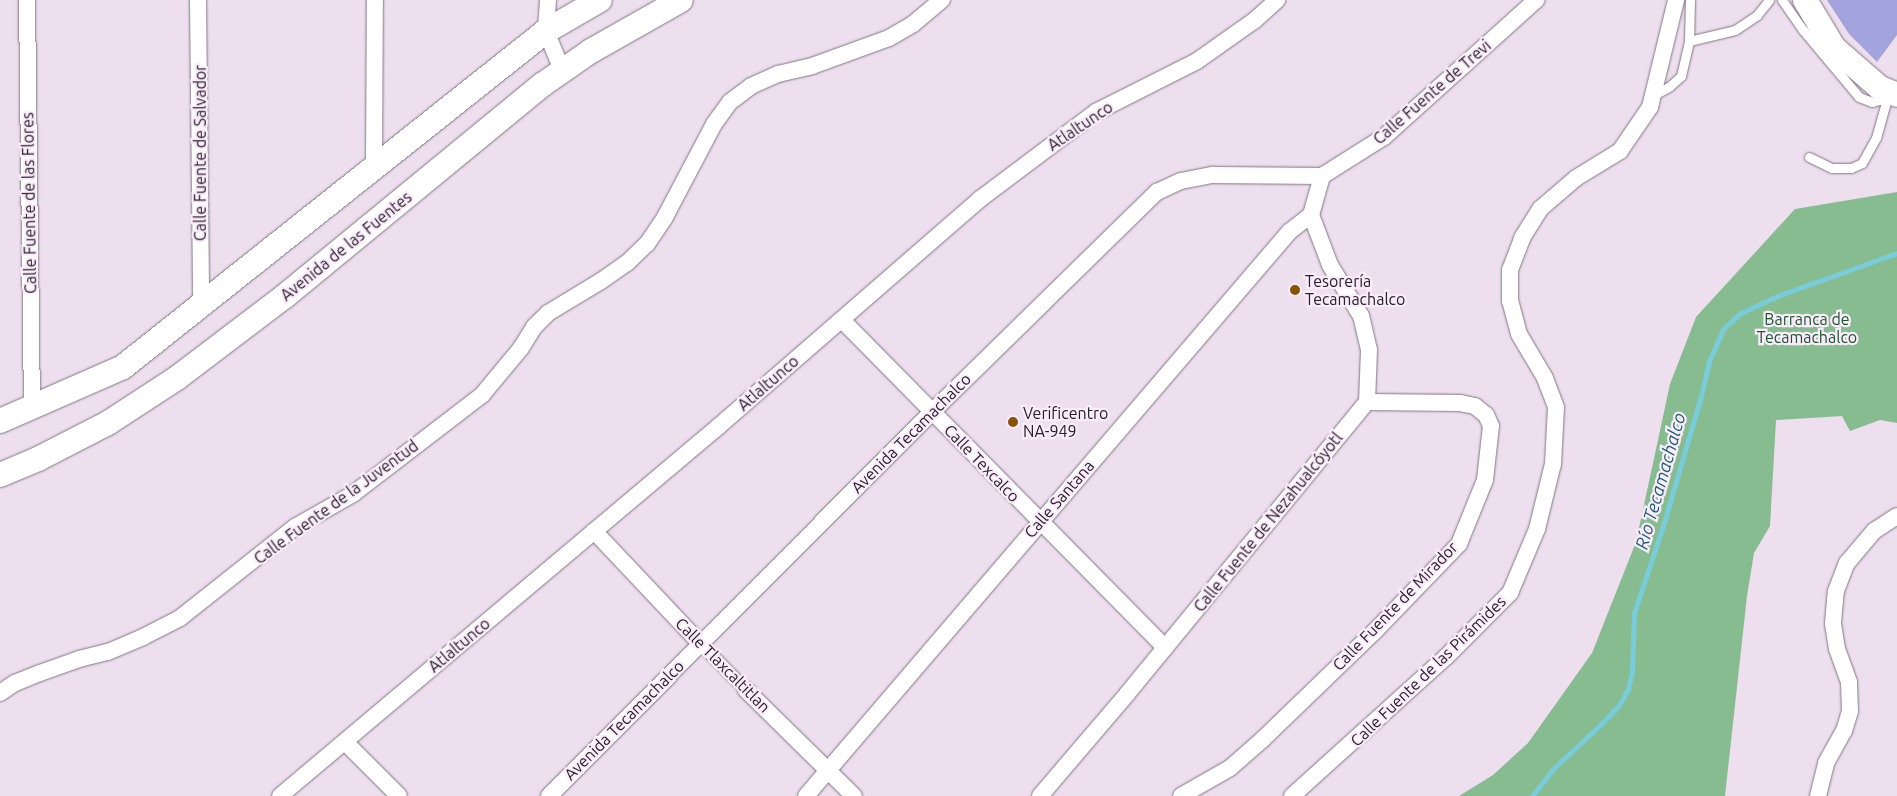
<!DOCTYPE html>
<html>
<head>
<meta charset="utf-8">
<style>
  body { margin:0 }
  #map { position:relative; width:1897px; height:796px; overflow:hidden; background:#eddfee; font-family:Ubuntu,sans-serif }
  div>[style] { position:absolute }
  .forest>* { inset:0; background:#87bc91 }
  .stream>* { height:5px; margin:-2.5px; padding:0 2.5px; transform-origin:2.5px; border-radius:2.5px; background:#79ccda }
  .building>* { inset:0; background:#a3a4de }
  .roads { filter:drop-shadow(0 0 1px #827583) drop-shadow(0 0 1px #827583) }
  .service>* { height:9px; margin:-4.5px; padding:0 4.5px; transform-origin:4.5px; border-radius:4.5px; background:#fff }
  .pedestrian>* { height:12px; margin:-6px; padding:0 6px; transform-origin:6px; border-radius:6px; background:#fff }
  .minor>* { height:16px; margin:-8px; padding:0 8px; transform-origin:8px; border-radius:8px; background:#fff }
  .secondary>* { height:24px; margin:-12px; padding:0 12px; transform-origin:12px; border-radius:12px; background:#fff }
  .dots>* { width:14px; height:14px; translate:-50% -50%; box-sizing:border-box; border:2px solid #fbecfb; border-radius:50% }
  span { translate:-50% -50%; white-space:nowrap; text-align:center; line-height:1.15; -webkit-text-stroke:4.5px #fbecfb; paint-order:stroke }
  .street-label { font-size:16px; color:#262127 }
  .poi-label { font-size:16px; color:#262127 }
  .left { translate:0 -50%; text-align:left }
  .park-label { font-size:16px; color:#1b552c }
  .water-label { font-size:18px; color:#1a5f69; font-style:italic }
</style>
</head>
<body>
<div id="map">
  <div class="forest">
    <i style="clip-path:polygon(1897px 192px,1897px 423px,1880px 420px,1850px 431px,1842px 416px,1776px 420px,1770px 526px,1754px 553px,1747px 596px,1725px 796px,1459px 796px,1493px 775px,1528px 743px,1592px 653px,1636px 542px,1670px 384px,1696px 317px,1795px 209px)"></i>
  </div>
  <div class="stream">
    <i style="left:1532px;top:796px;width:37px;rotate:-52deg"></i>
    <i style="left:1555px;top:767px;width:62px;rotate:-43deg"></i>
    <i style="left:1600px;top:725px;width:28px;rotate:-46deg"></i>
    <i style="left:1619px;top:705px;width:18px;rotate:-61deg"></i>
    <i style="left:1628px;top:689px;width:17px;rotate:-77deg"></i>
    <i style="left:1632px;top:672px;width:59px;rotate:-88.1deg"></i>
    <i style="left:1634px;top:613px;width:92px;rotate:-71.6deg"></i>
    <i style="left:1663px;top:526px;width:135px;rotate:-73.7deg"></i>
    <i style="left:1701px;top:396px;width:36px;rotate:-77deg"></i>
    <i style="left:1709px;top:361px;width:35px;rotate:-66deg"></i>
    <i style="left:1723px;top:329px;width:24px;rotate:-42deg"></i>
    <i style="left:1741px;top:313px;width:40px;rotate:-25deg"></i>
    <i style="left:1777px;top:296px;width:127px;rotate:-19.7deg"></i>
  </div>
  <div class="building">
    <i style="clip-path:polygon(1827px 0,1897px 0,1897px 35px,1877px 62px,1849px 34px)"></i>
  </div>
  <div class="roads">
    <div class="service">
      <i style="left:1782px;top:0;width:37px;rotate:55deg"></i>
      <i style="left:1803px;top:30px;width:87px;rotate:50.1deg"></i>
      <i style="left:1859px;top:97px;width:14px;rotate:21deg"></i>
      <i style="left:1872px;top:102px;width:16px;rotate:-15deg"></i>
      <i style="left:1689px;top:41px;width:47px;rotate:-13.4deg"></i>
      <i style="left:1735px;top:30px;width:27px;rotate:-34deg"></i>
      <i style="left:1757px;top:15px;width:19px;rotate:-51deg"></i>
      <i style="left:1654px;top:95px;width:18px;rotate:-29deg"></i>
      <i style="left:1670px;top:86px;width:15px;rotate:-42deg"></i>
      <i style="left:1681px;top:76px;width:36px;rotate:-77deg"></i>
      <i style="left:1689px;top:41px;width:41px;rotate:-88.6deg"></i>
      <i style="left:1809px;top:157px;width:25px;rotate:26deg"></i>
      <i style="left:1832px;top:168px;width:19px"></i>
      <i style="left:1851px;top:168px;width:12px;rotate:-24deg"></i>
      <i style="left:1862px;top:163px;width:29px;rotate:-61deg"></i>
      <i style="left:1876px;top:138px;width:45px;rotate:-74.4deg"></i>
    </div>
    <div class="pedestrian">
      <i style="left:700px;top:643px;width:66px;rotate:45.6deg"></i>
    </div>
    <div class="minor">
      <i style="left:27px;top:0;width:407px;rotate:89.3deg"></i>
      <i style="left:198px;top:0;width:306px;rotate:89.4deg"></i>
      <i style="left:548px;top:0;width:31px;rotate:94deg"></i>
      <i style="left:546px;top:31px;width:42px;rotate:67.7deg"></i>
      <i style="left:374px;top:166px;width:166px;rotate:-89.7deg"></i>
      <i style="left:1322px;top:176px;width:73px;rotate:-32.2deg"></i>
      <i style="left:1384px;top:137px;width:205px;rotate:-42deg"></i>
      <i style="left:842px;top:320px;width:460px;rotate:45.4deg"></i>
      <i style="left:594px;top:531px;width:154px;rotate:46.6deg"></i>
      <i style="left:746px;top:690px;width:151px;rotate:44.5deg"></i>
      <i style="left:0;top:693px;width:18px;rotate:-34deg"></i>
      <i style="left:15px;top:683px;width:27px;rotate:-22deg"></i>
      <i style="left:40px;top:673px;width:41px;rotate:-19.7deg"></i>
      <i style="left:79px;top:659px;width:30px;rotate:-14deg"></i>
      <i style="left:108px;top:652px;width:38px;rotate:-23deg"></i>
      <i style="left:143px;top:637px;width:42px;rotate:-27.2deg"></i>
      <i style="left:180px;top:618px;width:147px;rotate:-38.4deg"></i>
      <i style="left:295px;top:527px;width:67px;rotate:-29.6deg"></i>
      <i style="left:353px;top:494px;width:163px;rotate:-37.5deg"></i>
      <i style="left:482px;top:395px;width:61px;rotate:-50.3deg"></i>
      <i style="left:521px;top:348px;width:25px;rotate:-58deg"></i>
      <i style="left:534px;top:327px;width:20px;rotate:-45deg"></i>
      <i style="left:548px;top:313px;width:62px;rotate:-31.1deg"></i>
      <i style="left:601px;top:281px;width:32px;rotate:-35deg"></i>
      <i style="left:627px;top:263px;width:28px;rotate:-44deg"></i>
      <i style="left:647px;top:244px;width:32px;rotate:-56deg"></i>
      <i style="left:665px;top:217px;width:105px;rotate:-62.2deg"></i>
      <i style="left:714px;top:124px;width:27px;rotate:-54deg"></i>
      <i style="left:730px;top:102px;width:26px;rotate:-37deg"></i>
      <i style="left:751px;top:86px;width:30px;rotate:-24deg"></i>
      <i style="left:778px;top:74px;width:35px;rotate:-13deg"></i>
      <i style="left:812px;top:66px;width:82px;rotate:-20deg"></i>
      <i style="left:889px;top:38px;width:28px;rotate:-30deg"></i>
      <i style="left:913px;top:24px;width:38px;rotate:-40deg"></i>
      <i style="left:345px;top:742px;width:76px;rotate:45deg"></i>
      <i style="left:280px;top:796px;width:574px;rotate:-40.13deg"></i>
      <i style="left:719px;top:426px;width:346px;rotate:-41deg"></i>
      <i style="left:980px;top:199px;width:145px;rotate:-36.9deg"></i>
      <i style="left:1096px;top:112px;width:113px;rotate:-26.8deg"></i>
      <i style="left:1197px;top:61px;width:71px;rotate:-35.3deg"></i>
      <i style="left:1255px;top:20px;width:30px;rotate:-42deg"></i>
      <i style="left:549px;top:796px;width:542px;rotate:-45.07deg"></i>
      <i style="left:932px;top:412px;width:315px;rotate:-44.4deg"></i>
      <i style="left:1157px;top:192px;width:26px;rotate:-25deg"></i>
      <i style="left:1181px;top:181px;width:33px;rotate:-11deg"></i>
      <i style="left:1213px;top:175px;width:109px;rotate:0.5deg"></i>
      <i style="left:806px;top:796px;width:743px;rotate:-49.42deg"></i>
      <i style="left:1289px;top:232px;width:28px;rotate:-38deg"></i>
      <i style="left:1311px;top:215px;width:41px;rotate:-74.2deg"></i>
      <i style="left:1040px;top:796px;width:134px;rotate:-49.5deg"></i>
      <i style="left:1127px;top:694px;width:378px;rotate:-50.6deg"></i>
      <i style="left:1367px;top:402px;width:52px;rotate:-87.8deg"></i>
      <i style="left:1369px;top:350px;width:35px;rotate:-103deg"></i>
      <i style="left:1361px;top:316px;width:60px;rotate:-121.3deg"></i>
      <i style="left:1330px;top:265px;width:53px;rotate:-110.8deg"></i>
      <i style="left:1181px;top:796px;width:56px;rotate:-29.7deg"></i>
      <i style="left:1230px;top:768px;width:44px;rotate:-41.3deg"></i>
      <i style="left:1263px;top:739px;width:156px;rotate:-44deg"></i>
      <i style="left:1375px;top:631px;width:121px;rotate:-46deg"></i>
      <i style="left:1459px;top:544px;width:69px;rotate:-67.9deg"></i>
      <i style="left:1485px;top:480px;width:54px;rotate:-83.7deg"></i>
      <i style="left:1491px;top:426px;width:12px;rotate:-114deg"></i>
      <i style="left:1486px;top:415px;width:14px;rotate:-141deg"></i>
      <i style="left:1475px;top:406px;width:15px;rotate:-169deg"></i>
      <i style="left:1460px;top:403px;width:93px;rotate:-179.4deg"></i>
      <i style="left:1292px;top:796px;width:207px;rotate:-42.1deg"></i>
      <i style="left:1446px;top:657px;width:91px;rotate:-45deg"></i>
      <i style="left:1510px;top:593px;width:69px;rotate:-67.1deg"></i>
      <i style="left:1537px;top:529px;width:67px;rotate:-76.2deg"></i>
      <i style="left:1553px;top:464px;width:57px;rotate:-87deg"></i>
      <i style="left:1556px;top:407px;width:31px;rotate:-111deg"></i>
      <i style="left:1545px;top:378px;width:51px;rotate:-120.6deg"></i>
      <i style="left:1519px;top:334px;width:34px;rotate:-105deg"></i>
      <i style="left:1510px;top:301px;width:31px;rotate:-90deg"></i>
      <i style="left:1510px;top:270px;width:34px;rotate:-69deg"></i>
      <i style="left:1522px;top:238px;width:34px;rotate:-58deg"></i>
      <i style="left:1540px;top:209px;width:48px;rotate:-40.7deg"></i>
      <i style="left:1576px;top:178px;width:52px;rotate:-31.5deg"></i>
      <i style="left:1620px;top:151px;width:53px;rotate:-55.7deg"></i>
      <i style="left:1650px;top:107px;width:110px;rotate:-76.3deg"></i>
      <i style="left:1818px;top:796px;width:34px;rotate:-76deg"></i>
      <i style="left:1826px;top:763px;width:37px;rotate:-61deg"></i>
      <i style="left:1844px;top:731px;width:21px;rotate:-73deg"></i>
      <i style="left:1850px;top:711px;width:29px;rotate:-92deg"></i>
      <i style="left:1849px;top:682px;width:35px;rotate:-110deg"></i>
      <i style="left:1837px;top:649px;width:26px;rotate:-99deg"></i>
      <i style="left:1833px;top:623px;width:32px;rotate:-85deg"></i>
      <i style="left:1836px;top:591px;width:30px;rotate:-69deg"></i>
      <i style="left:1847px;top:563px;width:42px;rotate:-49.8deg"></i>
      <i style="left:1874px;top:531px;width:27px;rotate:-33deg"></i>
    </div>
    <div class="secondary">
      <i style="left:1805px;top:0;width:56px;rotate:58.9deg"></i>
      <i style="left:1834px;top:48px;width:61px;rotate:41deg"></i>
      <i style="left:1880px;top:88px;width:18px;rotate:22deg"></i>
      <i style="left:0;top:421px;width:134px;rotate:-23.7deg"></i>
      <i style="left:123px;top:367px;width:540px;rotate:-38.46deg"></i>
      <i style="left:546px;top:31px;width:62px;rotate:-29.9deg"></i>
      <i style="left:0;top:475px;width:41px;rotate:-22.8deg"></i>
      <i style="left:38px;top:459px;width:79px;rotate:-27.2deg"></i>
      <i style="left:108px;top:423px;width:82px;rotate:-33.1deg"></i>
      <i style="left:177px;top:378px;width:136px;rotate:-37.2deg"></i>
      <i style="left:285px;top:296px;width:333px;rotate:-39.4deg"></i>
      <i style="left:542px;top:85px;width:60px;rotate:-34.8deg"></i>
      <i style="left:591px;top:51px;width:103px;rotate:-29.5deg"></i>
    </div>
  </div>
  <div class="dots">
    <i style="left:1295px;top:290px;background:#8a5304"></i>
    <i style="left:1013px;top:422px;background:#8a5304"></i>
  </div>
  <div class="street-label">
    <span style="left:1432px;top:92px;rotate:-41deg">Calle Fuente de Trevi</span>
    <span style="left:1080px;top:126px;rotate:-34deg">Atlaltunco</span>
    <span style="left:200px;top:153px;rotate:-90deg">Calle Fuente de Salvador</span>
    <span style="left:29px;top:203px;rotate:-91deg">Calle Fuente de las Flores</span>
    <span style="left:346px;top:246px;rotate:-39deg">Avenida de las Fuentes</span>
    <span style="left:768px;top:383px;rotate:-41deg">Atlaltunco</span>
    <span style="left:911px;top:433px;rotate:-45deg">Avenida Tecamachalco</span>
    <span style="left:982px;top:463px;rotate:46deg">Calle Texcalco</span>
    <span style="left:1059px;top:499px;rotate:-49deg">Calle Santana</span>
    <span style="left:336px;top:502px;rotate:-36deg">Calle Fuente de la Juventud</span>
    <span style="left:1268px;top:522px;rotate:-51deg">Calle Fuente de Nezahualcóyotl</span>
    <span style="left:1395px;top:606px;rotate:-46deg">Calle Fuente de Mirador</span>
    <span style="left:459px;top:645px;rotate:-40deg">Atlaltunco</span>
    <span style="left:723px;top:665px;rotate:45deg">Calle Tlaxcaltitlan</span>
    <span style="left:1428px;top:671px;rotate:-44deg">Calle Fuente de las Pirámides</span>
    <span style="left:624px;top:720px;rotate:-45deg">Avenida Tecamachalco</span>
  </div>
  <div class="poi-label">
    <span class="left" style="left:1305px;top:290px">Tesorería<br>Tecamachalco</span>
    <span class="left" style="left:1023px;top:422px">Verificentro<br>NA-949</span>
  </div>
  <div class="park-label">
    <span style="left:1807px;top:328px">Barranca de<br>Tecamachalco</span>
  </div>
  <div class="water-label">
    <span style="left:1660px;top:481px;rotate:-74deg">Río Tecamachalco</span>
  </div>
</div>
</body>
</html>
